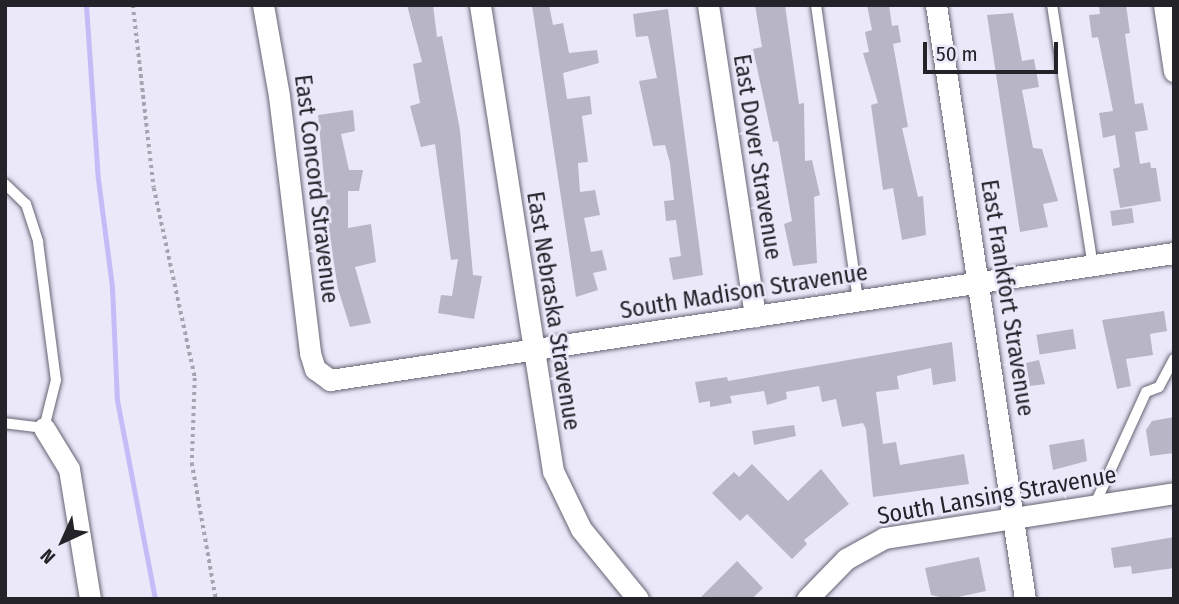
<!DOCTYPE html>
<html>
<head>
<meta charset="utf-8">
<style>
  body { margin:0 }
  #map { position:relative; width:1179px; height:604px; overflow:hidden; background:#ebe8fa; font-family:"Fira Sans Condensed",sans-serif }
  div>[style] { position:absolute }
  .stream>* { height:5px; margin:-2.5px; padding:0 2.5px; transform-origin:2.5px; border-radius:2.5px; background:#c7bbf7 }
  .building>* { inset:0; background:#b8b5c6; transform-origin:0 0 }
  .path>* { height:3.5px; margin-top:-1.75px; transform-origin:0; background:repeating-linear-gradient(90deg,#a7a4b2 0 3.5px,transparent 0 7px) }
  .roads { filter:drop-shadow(0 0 2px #666373) drop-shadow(0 0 2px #666373) }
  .lane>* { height:10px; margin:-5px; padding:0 5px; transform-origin:5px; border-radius:5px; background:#fff }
  .street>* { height:21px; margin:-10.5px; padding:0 10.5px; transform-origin:10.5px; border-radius:10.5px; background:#fff }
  span { translate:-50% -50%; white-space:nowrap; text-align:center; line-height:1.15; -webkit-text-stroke:5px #ebe8fa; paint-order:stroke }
  .street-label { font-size:24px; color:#242329 }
  .frame { position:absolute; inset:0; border:7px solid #242329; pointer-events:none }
  .north { position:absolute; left:28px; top:506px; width:70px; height:70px; -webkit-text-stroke:5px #ebe8fa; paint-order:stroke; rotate:225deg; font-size:19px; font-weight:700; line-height:28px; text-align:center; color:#242329 }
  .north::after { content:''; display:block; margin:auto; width:24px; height:32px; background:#242329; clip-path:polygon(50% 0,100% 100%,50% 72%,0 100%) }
  .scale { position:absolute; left:923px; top:42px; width:135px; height:32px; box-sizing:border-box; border:4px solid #242329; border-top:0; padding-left:9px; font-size:21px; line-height:24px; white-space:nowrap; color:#242329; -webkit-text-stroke:5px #ebe8fa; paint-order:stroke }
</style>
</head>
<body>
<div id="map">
  <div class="stream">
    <i style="left:86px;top:5px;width:174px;rotate:86.1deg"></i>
    <i style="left:98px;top:179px;width:109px;rotate:82.6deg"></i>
    <i style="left:112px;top:287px;width:113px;rotate:87.5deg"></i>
    <i style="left:117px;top:400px;width:203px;rotate:79.2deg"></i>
  </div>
  <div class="building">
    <i style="clip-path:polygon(407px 5px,433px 5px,437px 37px,442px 36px,460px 130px,473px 275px,482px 276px,474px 319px,438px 313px,441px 295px,452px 296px,458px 259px,451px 260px,435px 144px,421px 147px,410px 106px,420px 103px,413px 64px,422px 62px)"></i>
    <i style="clip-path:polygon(532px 5px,549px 5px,553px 25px,563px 23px,569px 53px,597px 50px,599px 63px,563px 73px,567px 99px,590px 96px,592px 114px,582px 116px,588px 162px,578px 163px,580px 192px,595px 190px,600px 215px,584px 218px,591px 252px,602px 250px,607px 270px,593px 273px,598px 290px,576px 297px)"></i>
    <i style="clip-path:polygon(755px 5px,785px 5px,799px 104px,804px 103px,805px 161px,812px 160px,820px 195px,814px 197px,817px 263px,793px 266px,784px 224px,792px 221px,778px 141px,773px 142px,753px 49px,762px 47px)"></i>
    <i style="clip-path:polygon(867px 5px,889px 5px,892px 26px,898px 25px,901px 42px,893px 44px,908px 127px,902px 128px,918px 197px,923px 196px,926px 235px,902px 240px,893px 188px,883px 190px,871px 105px,878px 103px,863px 53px,869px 52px,865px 32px,872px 30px)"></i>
    <i style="clip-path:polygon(1099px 5px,1126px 5px,1130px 33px,1125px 34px,1135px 104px,1143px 103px,1148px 130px,1135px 132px,1140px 164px,1150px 162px,1151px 168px,1156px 168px,1161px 201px,1120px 208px,1113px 169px,1120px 167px,1115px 135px,1103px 138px,1099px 113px,1113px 111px,1098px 37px,1092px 38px,1089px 15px,1100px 14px)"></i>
    <i style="clip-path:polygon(668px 9px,703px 275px,673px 280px,669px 258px,681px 256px,676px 220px,666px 221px,664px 201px,674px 200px,670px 163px,665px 145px,653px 146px,639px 81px,657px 78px,648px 36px,636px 37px,633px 14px)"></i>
    <i style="clip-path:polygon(1013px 13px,1022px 61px,1034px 59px,1039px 87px,1022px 90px,1033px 148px,1042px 149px,1058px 201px,1043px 204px,1048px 227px,1020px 232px,987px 15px)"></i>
    <i style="clip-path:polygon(353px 110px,355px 131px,341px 134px,349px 170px,363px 170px,359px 191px,348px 191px,348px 228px,371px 224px,376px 262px,355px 267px,371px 323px,350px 327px,338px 289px,329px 231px,318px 115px)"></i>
    <i style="left:1132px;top:208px;width:15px;height:22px;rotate:82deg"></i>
    <i style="clip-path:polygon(1164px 311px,1167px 331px,1150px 334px,1153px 355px,1126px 359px,1131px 386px,1117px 389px,1102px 320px)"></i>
    <i style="left:1073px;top:329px;width:20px;height:37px;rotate:81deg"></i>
    <i style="clip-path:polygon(952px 342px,956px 381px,933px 385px,931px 368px,897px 376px,899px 389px,876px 392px,883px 444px,896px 442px,900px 465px,964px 454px,969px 484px,873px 497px,866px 429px,863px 423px,842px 427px,836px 399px,822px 402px,819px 386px,786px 392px,787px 399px,767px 405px,764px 391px,730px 396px,732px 403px,710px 407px,710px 401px,699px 403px,695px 382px,727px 377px,728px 381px)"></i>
    <i style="clip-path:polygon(1039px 360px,1045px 384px,1030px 386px,1026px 363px)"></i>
    <i style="clip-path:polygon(1174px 417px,1174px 453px,1150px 456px,1146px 430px,1152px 421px)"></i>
    <i style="clip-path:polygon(794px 425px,796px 436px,754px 445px,752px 431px)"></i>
    <i style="clip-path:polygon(1084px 439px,1087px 461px,1053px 470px,1049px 445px)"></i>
    <i style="clip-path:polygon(752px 464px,788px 501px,821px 469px,849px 504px,804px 540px,807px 544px,792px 559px,747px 514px,740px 521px,712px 493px,734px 472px,739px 477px)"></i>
    <i style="clip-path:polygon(1174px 537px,1174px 568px,1132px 574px,1131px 566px,1114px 568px,1111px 548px)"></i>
    <i style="clip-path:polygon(979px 557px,986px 591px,949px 599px,931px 595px,925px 568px)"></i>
    <i style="clip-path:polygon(737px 561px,763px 588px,752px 599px,699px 599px)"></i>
  </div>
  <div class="path">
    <i style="left:133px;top:5px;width:184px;rotate:83.5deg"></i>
    <i style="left:154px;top:188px;width:194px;rotate:77.8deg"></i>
    <i style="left:195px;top:378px;width:85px;rotate:92deg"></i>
    <i style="left:192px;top:463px;width:138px;rotate:80deg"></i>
  </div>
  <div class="roads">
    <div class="lane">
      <i style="left:816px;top:5px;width:299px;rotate:81.9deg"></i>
      <i style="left:1052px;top:5px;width:264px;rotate:81.1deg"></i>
      <i style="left:5px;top:184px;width:29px;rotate:44deg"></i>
      <i style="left:26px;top:204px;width:40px;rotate:72deg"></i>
      <i style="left:38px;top:242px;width:139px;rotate:82.6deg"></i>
      <i style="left:56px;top:380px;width:49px;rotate:104deg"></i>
      <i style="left:44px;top:428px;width:39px;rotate:-173deg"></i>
      <i style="left:1095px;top:504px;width:123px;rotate:-65.5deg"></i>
      <i style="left:1146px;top:392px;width:14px;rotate:-21deg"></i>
      <i style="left:1159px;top:387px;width:32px;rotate:-62deg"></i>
    </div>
    <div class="street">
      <i style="left:263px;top:5px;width:92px;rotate:80deg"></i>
      <i style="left:279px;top:96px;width:259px;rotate:83.1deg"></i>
      <i style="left:310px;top:353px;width:17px;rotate:73deg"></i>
      <i style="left:315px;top:369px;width:19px;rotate:36deg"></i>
      <i style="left:330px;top:380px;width:854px;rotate:-8.56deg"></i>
      <i style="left:480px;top:5px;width:472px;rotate:81.1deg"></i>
      <i style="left:553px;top:471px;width:64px;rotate:64.2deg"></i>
      <i style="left:581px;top:529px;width:90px;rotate:50.8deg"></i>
      <i style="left:708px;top:5px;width:315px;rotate:81.4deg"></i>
      <i style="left:936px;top:5px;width:601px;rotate:81.48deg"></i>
      <i style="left:1164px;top:5px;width:67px;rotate:81.4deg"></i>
      <i style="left:44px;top:428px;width:48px;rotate:58.6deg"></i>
      <i style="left:69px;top:469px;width:132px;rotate:80.8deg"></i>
      <i style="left:807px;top:599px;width:56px;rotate:-45.7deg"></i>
      <i style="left:846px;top:559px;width:43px;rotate:-28.9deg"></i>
      <i style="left:884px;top:538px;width:293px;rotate:-8.8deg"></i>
    </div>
  </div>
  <div class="street-label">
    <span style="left:757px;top:157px;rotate:81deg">East Dover Stravenue</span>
    <span style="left:316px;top:189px;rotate:83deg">East Concord Stravenue</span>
    <span style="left:744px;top:292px;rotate:-9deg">South Madison Stravenue</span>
    <span style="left:1007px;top:298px;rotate:81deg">East Frankfort Stravenue</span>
    <span style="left:553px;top:311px;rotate:81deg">East Nebraska Stravenue</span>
    <span style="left:997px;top:496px;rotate:-10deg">South Lansing Stravenue</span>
  </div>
  <div class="frame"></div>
  <div class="north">N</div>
  <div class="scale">50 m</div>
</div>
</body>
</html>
